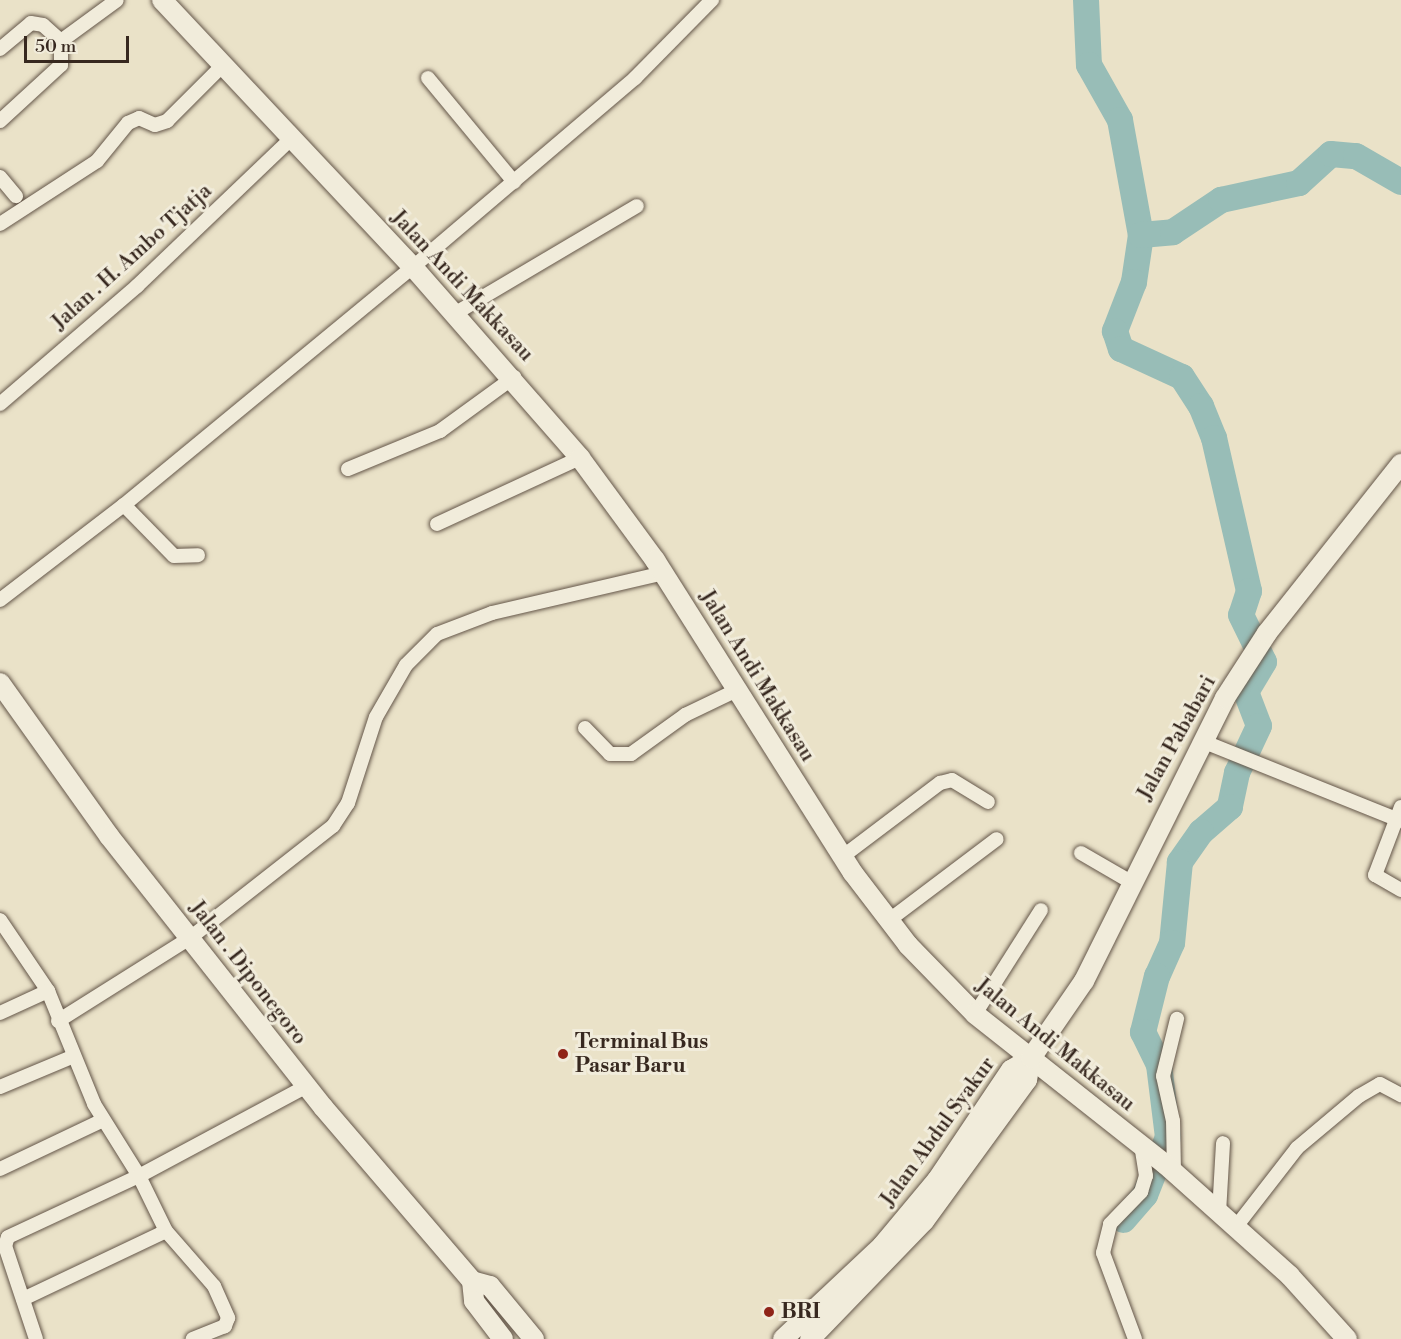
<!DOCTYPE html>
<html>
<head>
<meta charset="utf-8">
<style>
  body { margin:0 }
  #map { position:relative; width:1401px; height:1339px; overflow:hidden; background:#eae2c8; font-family:"Libre Bodoni",serif }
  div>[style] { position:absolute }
  .river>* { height:26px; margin:-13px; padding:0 13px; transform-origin:13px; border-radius:13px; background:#98bdb7 }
  .roads { filter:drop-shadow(0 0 2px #645649) drop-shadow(0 0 2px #645649) }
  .street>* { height:14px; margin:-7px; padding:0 7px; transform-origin:7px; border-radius:7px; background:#f1ecdb }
  .secondary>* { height:20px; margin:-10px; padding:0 10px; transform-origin:10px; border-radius:10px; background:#f1ecdb }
  .dots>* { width:16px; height:16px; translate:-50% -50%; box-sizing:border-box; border:3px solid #f1ecdb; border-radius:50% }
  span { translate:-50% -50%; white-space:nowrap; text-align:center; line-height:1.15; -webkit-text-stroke:6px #f1ecdb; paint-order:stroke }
  .street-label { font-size:21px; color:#37281f }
  .poi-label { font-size:21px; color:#37281f; font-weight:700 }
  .left { translate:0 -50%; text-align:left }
  .scale { position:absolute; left:24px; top:36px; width:105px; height:27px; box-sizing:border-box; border:3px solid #37281f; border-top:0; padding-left:8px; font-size:18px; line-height:21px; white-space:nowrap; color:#37281f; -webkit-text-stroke:4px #f1ecdb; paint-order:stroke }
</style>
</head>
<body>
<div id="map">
  <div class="river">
    <i style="left:1086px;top:0;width:65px;rotate:87.4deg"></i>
    <i style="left:1089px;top:65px;width:63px;rotate:60.6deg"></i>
    <i style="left:1120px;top:120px;width:117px;rotate:79.7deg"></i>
    <i style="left:1141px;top:235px;width:48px;rotate:98.5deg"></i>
    <i style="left:1134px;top:282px;width:53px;rotate:111.2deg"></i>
    <i style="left:1115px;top:331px;width:19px;rotate:72deg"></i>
    <i style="left:1121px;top:349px;width:67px;rotate:24.7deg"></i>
    <i style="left:1182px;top:377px;width:35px;rotate:57deg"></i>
    <i style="left:1201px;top:406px;width:35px;rotate:68deg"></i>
    <i style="left:1214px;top:438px;width:157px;rotate:77.1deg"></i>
    <i style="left:1249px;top:591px;width:25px;rotate:108deg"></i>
    <i style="left:1241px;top:615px;width:52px;rotate:63.9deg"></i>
    <i style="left:1264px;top:662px;width:35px;rotate:121deg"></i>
    <i style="left:1246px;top:692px;width:36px;rotate:69deg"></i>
    <i style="left:1259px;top:726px;width:52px;rotate:115.1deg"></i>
    <i style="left:1237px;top:773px;width:35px;rotate:102deg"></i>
    <i style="left:1230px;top:807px;width:38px;rotate:139deg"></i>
    <i style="left:1201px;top:832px;width:37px;rotate:125deg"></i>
    <i style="left:1180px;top:862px;width:81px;rotate:95.6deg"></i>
    <i style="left:1172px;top:943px;width:36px;rotate:114deg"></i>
    <i style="left:1157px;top:976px;width:58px;rotate:104deg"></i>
    <i style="left:1143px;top:1032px;width:37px;rotate:64deg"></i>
    <i style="left:1159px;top:1065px;width:73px;rotate:82.9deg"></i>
    <i style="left:1168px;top:1137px;width:62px;rotate:111.6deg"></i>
    <i style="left:1145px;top:1195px;width:33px;rotate:131deg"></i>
    <i style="left:1141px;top:235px;width:32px;rotate:-5deg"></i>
    <i style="left:1173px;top:232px;width:58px;rotate:-33.7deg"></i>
    <i style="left:1221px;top:200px;width:80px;rotate:-12.3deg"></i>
    <i style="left:1299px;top:183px;width:43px;rotate:-42.2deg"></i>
    <i style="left:1331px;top:154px;width:25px;rotate:5deg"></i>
    <i style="left:1356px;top:156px;width:52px;rotate:30deg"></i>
  </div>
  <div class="roads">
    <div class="street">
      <i style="left:0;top:49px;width:40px;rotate:-40deg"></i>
      <i style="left:31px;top:23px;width:12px;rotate:9deg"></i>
      <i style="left:43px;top:25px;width:24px;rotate:42deg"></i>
      <i style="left:61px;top:41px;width:69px;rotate:-36.2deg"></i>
      <i style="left:428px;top:78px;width:135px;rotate:50.4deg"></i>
      <i style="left:0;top:121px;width:83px;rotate:-42.6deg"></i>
      <i style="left:61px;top:65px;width:24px;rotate:-90deg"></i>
      <i style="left:0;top:177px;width:25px;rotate:50deg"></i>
      <i style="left:0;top:224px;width:116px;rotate:-33deg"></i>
      <i style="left:97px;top:161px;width:49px;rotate:-50.8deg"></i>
      <i style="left:128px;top:123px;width:12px;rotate:-24deg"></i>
      <i style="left:139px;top:118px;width:17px;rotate:24deg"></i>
      <i style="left:155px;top:125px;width:13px;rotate:-18deg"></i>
      <i style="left:167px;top:121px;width:78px;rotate:-45deg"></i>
      <i style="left:456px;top:313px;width:210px;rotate:-30.6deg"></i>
      <i style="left:0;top:404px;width:181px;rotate:-40.7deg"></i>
      <i style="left:137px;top:286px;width:213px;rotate:-43.7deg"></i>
      <i style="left:348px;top:469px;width:100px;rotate:-22.4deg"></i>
      <i style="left:440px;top:431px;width:92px;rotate:-36.1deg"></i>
      <i style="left:124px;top:505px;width:71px;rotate:45.6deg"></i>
      <i style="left:174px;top:556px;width:24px;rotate:-2deg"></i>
      <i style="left:437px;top:524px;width:157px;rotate:-24.8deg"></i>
      <i style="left:0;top:600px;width:156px;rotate:-37.5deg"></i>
      <i style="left:124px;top:505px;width:374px;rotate:-39.5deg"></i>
      <i style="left:413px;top:267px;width:292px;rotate:-40.4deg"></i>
      <i style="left:635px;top:78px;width:110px;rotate:-45.4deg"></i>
      <i style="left:585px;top:728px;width:36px;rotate:46deg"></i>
      <i style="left:610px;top:754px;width:21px"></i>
      <i style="left:631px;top:754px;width:67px;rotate:-35.8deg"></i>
      <i style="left:685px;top:715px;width:60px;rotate:-25.7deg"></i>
      <i style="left:1202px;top:741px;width:214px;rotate:21.9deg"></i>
      <i style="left:1401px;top:807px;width:73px;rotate:110.9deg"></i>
      <i style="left:1375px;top:875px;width:30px;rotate:30deg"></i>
      <i style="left:1081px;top:853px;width:58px;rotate:30.1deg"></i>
      <i style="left:842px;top:857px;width:123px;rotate:-37.1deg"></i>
      <i style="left:940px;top:783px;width:12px;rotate:-14deg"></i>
      <i style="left:952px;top:780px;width:42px;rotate:31.4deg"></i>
      <i style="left:0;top:920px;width:86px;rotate:55.9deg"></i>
      <i style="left:888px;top:921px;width:136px;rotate:-37deg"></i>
      <i style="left:0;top:1013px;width:53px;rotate:-24.6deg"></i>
      <i style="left:48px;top:991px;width:122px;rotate:67.8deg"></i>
      <i style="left:94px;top:1104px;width:85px;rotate:58deg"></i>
      <i style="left:139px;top:1176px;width:191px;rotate:-28.2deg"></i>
      <i style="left:975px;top:1014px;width:123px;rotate:-57.6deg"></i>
      <i style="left:58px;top:1021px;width:156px;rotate:-32.2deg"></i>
      <i style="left:190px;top:938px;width:182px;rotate:-38.1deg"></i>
      <i style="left:333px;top:826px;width:27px;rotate:-57deg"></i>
      <i style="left:348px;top:803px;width:90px;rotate:-72deg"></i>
      <i style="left:376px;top:717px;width:60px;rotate:-60deg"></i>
      <i style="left:406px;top:665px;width:44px;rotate:-45deg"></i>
      <i style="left:437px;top:634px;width:59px;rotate:-20.9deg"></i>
      <i style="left:492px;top:613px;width:177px;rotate:-13.1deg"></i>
      <i style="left:0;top:1087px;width:80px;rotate:-22.7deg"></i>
      <i style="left:0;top:1169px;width:114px;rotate:-25.4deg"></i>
      <i style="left:1174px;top:1172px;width:51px;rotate:-91.1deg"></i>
      <i style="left:1173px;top:1121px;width:46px;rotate:-102.5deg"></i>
      <i style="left:1163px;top:1076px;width:59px;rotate:-76.2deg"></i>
      <i style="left:1219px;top:1213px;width:70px;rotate:-86.7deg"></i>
      <i style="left:1235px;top:1228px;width:101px;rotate:-52.2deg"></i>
      <i style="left:1297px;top:1148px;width:81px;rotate:-40deg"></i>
      <i style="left:1359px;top:1096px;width:24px;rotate:-30deg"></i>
      <i style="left:1380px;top:1084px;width:24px;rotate:28deg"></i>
      <i style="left:23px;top:1299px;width:158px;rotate:-25.4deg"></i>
      <i style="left:166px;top:1231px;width:73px;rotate:48.9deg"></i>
      <i style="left:214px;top:1286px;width:35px;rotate:66deg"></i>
      <i style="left:228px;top:1318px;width:9px;rotate:111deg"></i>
      <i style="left:225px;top:1326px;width:35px;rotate:158deg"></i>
      <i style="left:36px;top:1339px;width:98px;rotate:-108.4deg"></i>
      <i style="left:5px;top:1246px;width:9px;rotate:-72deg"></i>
      <i style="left:8px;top:1237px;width:145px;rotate:-25deg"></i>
      <i style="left:139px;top:1176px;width:61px;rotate:63.9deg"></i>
      <i style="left:1135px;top:1339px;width:92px;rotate:-110.4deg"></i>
      <i style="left:1103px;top:1253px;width:30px;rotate:-76deg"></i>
      <i style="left:1110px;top:1224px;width:45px;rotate:-45.9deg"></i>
      <i style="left:1141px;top:1192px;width:17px;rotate:-73deg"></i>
      <i style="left:1146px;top:1176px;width:30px;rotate:-99deg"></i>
    </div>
    <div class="secondary">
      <i style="left:162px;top:0;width:366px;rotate:46.8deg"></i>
      <i style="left:413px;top:267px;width:254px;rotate:48.8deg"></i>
      <i style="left:580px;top:458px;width:127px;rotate:53.7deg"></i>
      <i style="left:655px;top:560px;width:370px;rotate:57.7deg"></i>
      <i style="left:853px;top:873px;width:91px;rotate:52.6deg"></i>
      <i style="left:908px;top:945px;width:96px;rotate:45.8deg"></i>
      <i style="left:975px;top:1014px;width:243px;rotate:38.3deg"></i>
      <i style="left:1166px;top:1165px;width:166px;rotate:41.8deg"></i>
      <i style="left:1290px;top:1276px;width:85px;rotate:47.9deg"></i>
      <i style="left:0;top:683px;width:188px;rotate:54.5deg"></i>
      <i style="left:109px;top:836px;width:345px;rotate:51.7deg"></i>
      <i style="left:323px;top:1107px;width:229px;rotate:49.4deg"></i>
      <i style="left:472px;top:1281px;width:19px;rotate:16deg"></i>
      <i style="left:490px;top:1286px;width:69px;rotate:50.3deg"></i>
      <i style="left:472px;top:1281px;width:20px;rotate:84deg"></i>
      <i style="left:474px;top:1301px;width:48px;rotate:52.7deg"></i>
      <i style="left:783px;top:1339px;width:136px;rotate:-43.2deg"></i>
      <i style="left:882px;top:1246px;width:86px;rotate:-50.2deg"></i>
      <i style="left:937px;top:1180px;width:133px;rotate:-56.1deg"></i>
      <i style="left:1011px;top:1070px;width:23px;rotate:-31deg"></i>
      <i style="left:810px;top:1339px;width:164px;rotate:-46deg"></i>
      <i style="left:924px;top:1221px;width:175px;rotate:-53.9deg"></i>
      <i style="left:1027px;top:1080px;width:22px;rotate:-80deg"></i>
      <i style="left:1031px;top:1058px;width:93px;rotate:-55.5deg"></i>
      <i style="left:1084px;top:981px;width:316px;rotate:-63.5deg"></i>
      <i style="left:1225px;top:698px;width:77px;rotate:-57.1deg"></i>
      <i style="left:1267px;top:633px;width:216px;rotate:-51.6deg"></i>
    </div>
  </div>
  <div class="dots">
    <i style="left:563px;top:1054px;background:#8f2418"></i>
    <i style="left:769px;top:1312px;background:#8f2418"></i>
  </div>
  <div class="street-label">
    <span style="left:132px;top:257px;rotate:-42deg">Jalan . H. Ambo Tjatja</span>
    <span style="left:462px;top:286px;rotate:47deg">Jalan Andi Makkasau</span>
    <span style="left:757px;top:676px;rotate:58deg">Jalan Andi Makkasau</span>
    <span style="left:1177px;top:738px;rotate:-61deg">Jalan Pababari</span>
    <span style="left:248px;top:973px;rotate:52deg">Jalan . Diponegoro</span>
    <span style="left:1055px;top:1045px;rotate:39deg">Jalan Andi Makkasau</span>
    <span style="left:938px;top:1132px;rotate:-54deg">Jalan Abdul Syakur</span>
  </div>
  <div class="poi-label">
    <span class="left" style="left:575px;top:1054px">Terminal Bus<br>Pasar Baru</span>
    <span class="left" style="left:781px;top:1312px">BRI</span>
  </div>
  <div class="scale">50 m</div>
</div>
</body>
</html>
